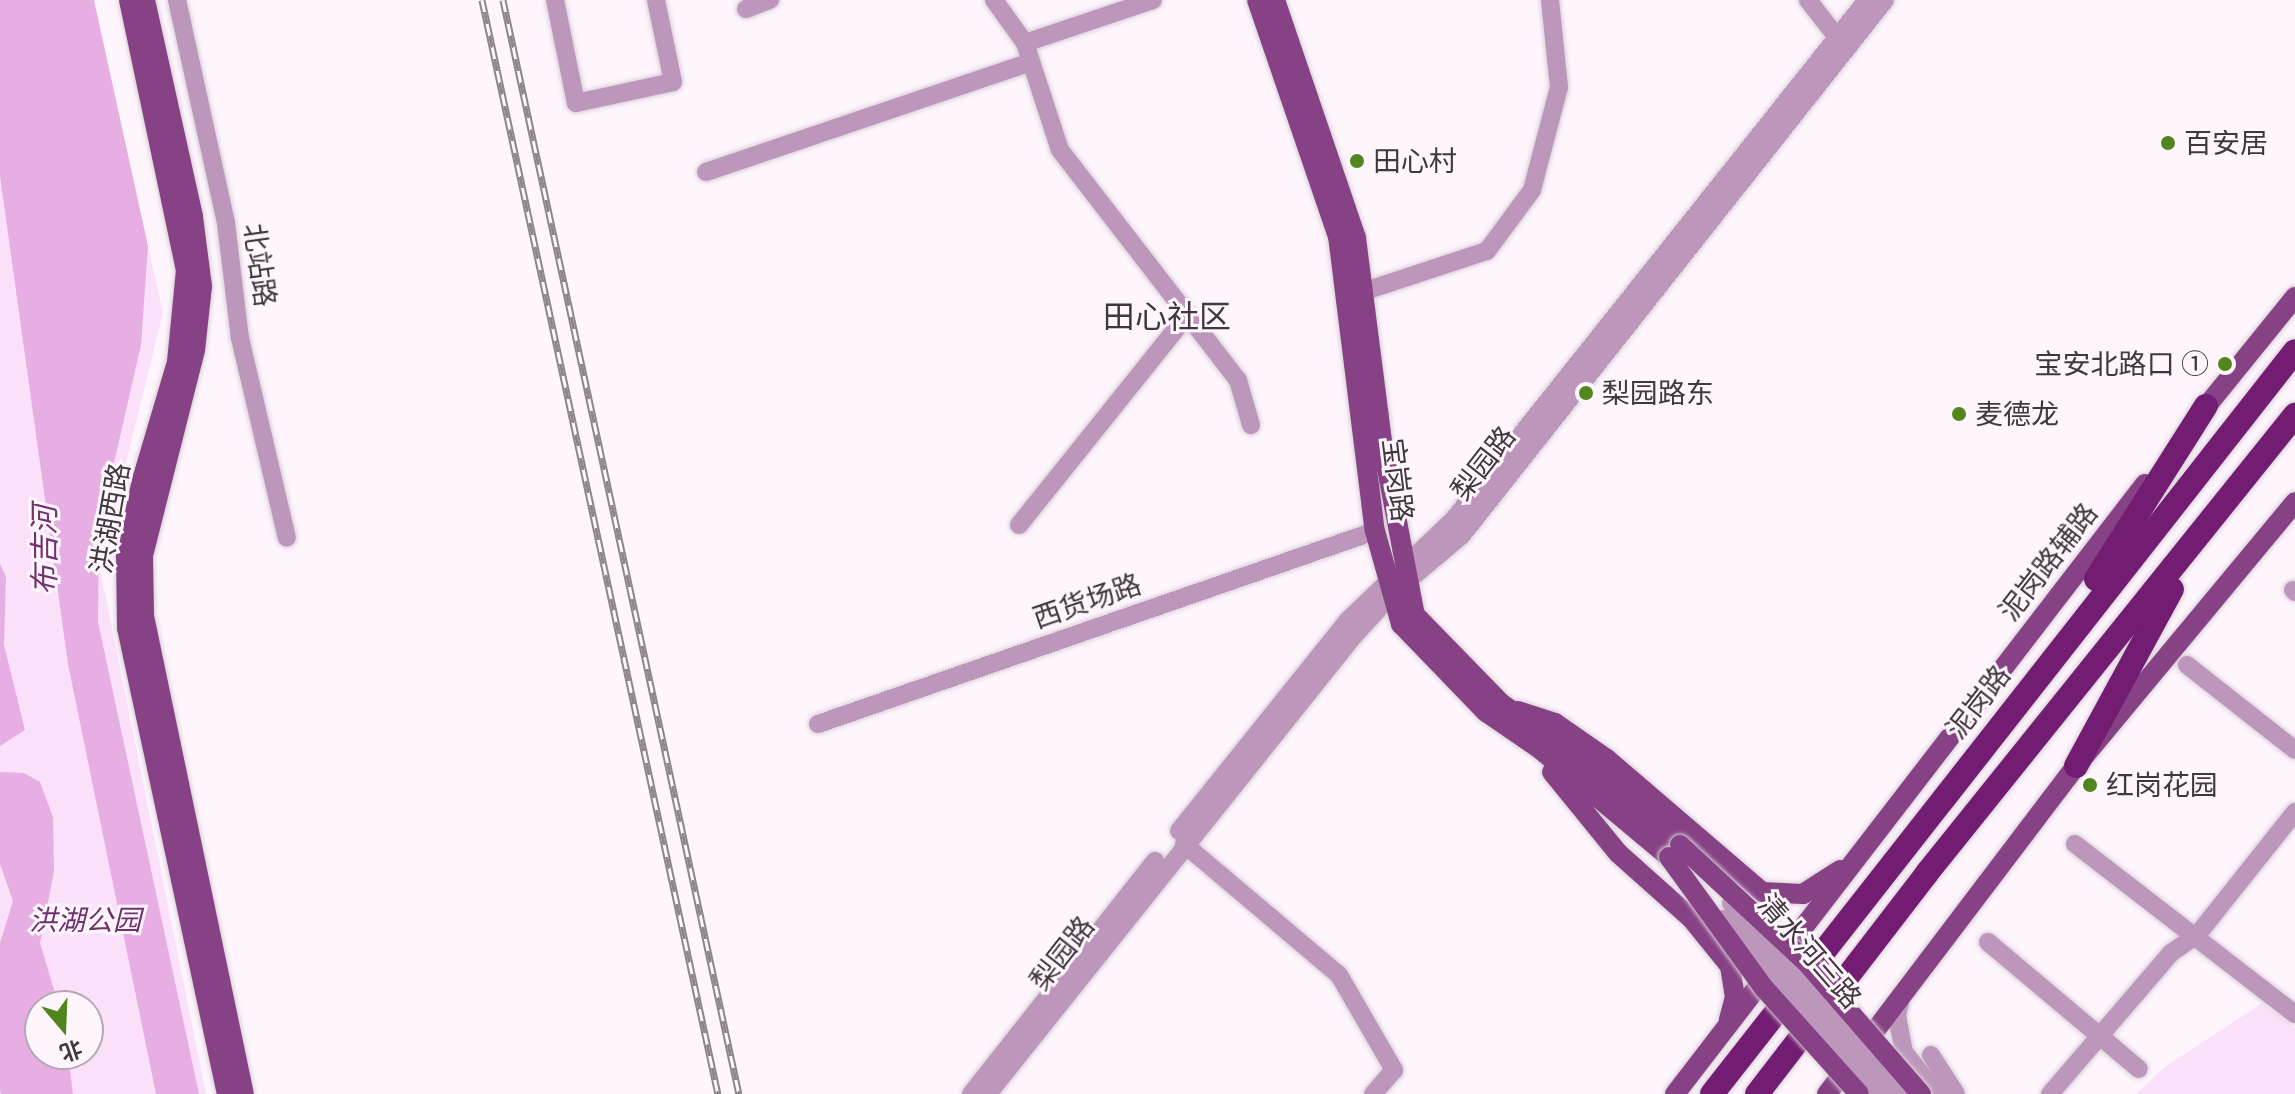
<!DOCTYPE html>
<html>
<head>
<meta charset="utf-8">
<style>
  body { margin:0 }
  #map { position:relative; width:2295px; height:1094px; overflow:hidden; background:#fef5fd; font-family:"Source Serif 4","Noto Sans SC",serif }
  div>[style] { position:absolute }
  .green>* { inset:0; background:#fbe0fa }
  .water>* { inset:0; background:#e6aee3 }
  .roads { filter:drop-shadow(0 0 2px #d8cfd7) drop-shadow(0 0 2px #d8cfd7) }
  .minor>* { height:18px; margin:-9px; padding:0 9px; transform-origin:9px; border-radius:9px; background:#bd96bb }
  .major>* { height:20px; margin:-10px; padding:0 10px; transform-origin:10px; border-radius:10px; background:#874185 }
  .highway>* { height:24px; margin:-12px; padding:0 12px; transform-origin:12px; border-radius:12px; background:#721d71 }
  .rail>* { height:7px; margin-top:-3.5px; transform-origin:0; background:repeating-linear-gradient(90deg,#fef5fd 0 12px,#8d858c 0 24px); box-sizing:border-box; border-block:2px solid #8d858c }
  .bridges { filter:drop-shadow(0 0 2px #d8cfd7) drop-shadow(0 0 2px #d8cfd7) }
  .minor-bridge>* { height:18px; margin:-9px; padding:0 9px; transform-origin:9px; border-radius:9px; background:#bd96bb }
  .major-bridge>* { height:20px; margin:-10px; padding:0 10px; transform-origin:10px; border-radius:10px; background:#874185 }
  .dots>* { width:22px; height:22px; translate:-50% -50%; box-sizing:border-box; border:4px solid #fef5fd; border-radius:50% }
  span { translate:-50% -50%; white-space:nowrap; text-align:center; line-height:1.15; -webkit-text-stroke:6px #fef5fd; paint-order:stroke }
  .poi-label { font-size:28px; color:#40383f }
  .left { translate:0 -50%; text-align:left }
  .right { translate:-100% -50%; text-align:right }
  .street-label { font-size:28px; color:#40383f }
  .park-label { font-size:28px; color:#70306f; font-style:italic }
  .water-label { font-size:30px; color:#723271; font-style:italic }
  .quarter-label { font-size:32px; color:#40383f }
  .north { position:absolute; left:24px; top:990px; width:80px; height:80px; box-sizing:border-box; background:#fef5fd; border:2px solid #b2a9b1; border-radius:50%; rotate:161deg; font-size:22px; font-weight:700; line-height:32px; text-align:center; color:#40383f }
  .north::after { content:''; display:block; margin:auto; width:28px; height:36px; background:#51861f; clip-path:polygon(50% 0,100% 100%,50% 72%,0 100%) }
</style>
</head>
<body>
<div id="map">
  <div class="green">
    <i style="clip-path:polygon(evenodd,0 0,92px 0,163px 312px,100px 569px,206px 1094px,0 1094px,0 0,40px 1006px,88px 1006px,88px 1054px,40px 1054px,40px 1006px)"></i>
    <i style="clip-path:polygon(2262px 1003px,2295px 1028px,2295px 1094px,2136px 1094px,2165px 1067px)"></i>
  </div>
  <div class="water">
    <i style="clip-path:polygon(0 0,94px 0,148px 246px,141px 345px,99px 528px,98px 622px,199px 1094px,156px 1094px,68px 664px,0 176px)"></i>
    <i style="clip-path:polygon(0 564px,6px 577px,4px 645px,25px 730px,0 746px)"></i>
    <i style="clip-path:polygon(0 772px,24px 773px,40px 782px,53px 817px,54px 871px,40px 943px,59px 1006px,40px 1006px,40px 1054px,68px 1054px,73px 1094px,1px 1094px,0 1090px,0 943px,13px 901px,0 864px)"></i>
  </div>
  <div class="roads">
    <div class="minor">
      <i style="left:177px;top:0;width:228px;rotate:77.6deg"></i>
      <i style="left:226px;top:223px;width:116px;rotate:83.1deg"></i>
      <i style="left:240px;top:338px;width:205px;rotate:76.8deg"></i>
      <i style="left:555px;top:0;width:105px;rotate:78.5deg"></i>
      <i style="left:576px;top:103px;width:99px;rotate:-12.2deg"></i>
      <i style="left:673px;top:82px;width:84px;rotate:-101.7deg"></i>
      <i style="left:994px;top:0;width:53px;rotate:54.2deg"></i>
      <i style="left:1025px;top:43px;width:113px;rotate:71.9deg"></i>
      <i style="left:1060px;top:150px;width:291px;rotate:52.3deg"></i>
      <i style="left:1238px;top:380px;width:47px;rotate:73.9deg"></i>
      <i style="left:1808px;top:0;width:57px;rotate:52.1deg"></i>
      <i style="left:746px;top:9px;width:26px;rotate:-21deg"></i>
      <i style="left:1025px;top:43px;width:135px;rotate:-18.6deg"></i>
      <i style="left:706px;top:172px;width:343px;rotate:-18.7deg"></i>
      <i style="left:1365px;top:291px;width:128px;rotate:-18.2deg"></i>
      <i style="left:1487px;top:251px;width:76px;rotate:-53.6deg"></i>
      <i style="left:1532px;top:190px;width:106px;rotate:-75.3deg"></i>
      <i style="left:1559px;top:87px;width:87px;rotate:-95.9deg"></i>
      <i style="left:1019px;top:525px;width:269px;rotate:-51.3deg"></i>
      <i style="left:2293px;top:590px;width:3px;rotate:45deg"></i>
      <i style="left:2187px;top:665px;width:137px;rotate:38.2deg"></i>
      <i style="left:818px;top:724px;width:589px;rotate:-19.11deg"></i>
      <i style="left:1179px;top:831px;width:270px;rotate:-51.3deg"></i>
      <i style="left:1348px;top:620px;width:146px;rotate:-43.6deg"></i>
      <i style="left:1454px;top:519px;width:663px;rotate:-51.49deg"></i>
      <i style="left:1184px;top:844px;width:203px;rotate:40.2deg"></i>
      <i style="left:1339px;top:975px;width:110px;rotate:59.9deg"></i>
      <i style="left:1394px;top:1070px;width:32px;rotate:131deg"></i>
      <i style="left:2075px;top:844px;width:278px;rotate:37.7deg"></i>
      <i style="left:1988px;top:942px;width:197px;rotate:40.1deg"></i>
      <i style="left:1901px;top:998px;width:18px;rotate:103deg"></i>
      <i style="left:1897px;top:1016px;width:37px;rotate:79deg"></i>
      <i style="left:1904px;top:1052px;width:53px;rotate:51.8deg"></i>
      <i style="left:1931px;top:1055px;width:46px;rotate:57.3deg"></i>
      <i style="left:971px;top:1094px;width:297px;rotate:-51.7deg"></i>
      <i style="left:988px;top:1094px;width:583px;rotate:-51.4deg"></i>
      <i style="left:1352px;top:638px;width:61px;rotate:-47.7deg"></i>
      <i style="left:1393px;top:593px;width:90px;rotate:-40deg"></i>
      <i style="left:1462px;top:535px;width:682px;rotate:-51.67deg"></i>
      <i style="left:2050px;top:1094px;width:186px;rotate:-49.4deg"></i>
      <i style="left:2171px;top:953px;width:33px;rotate:-35deg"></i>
      <i style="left:2198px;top:934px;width:156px;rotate:-51.5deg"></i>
    </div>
    <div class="major">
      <i style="left:129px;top:0;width:276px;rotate:78.1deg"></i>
      <i style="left:186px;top:270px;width:92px;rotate:95.6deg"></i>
      <i style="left:177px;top:362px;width:123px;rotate:106.5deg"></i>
      <i style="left:142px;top:480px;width:77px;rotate:102deg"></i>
      <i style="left:126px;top:555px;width:73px;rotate:89.2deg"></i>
      <i style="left:127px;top:628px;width:477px;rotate:77.9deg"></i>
      <i style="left:145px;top:0;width:222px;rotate:77.5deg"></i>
      <i style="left:193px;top:217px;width:70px;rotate:82.6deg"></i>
      <i style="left:202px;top:286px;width:64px;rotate:96.2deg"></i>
      <i style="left:195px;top:350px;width:212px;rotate:104.2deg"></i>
      <i style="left:143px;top:556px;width:60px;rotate:89deg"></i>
      <i style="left:144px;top:616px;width:488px;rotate:78.2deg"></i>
      <i style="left:1257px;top:0;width:250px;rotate:71.1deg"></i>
      <i style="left:1338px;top:236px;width:297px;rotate:82.9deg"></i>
      <i style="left:1375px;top:531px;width:97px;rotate:74.4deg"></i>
      <i style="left:1401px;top:624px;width:122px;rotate:46deg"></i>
      <i style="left:1486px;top:712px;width:65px;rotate:34.4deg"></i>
      <i style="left:1540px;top:749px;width:168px;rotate:39.9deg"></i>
      <i style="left:1275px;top:0;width:251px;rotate:71.2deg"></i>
      <i style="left:1356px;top:238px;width:212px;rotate:82.7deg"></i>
      <i style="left:1383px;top:448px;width:170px;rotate:79.2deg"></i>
      <i style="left:1415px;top:615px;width:124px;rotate:45.7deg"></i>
      <i style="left:1502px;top:704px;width:108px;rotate:35.2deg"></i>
      <i style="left:1590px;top:766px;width:120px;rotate:41.3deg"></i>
      <i style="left:2197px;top:418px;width:156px;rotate:-51deg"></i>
      <i style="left:1518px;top:711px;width:39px;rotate:18deg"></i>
      <i style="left:1555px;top:723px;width:63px;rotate:34.7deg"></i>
      <i style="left:1607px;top:759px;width:204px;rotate:40.6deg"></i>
      <i style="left:1762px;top:892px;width:41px;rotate:2.8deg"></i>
      <i style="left:1803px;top:894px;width:44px;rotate:-33deg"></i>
      <i style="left:1552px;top:772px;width:104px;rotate:50.8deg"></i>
      <i style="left:1618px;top:853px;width:98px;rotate:41.7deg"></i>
      <i style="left:1691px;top:918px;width:62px;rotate:50.9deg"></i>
      <i style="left:1730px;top:966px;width:31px;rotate:81deg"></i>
      <i style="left:1735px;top:997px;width:24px;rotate:105deg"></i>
      <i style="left:1675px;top:1094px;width:770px;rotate:-52.39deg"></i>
      <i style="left:1827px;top:1094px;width:412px;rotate:-52.8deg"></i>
      <i style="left:2076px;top:766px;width:343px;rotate:-50.3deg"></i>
    </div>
    <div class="highway">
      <i style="left:2096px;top:579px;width:205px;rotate:-57.6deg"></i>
      <i style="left:2076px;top:766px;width:201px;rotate:-61.5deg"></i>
      <i style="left:1712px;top:1094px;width:944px;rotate:-51.88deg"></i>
      <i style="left:1757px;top:1094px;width:279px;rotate:-52.4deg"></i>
      <i style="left:1927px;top:873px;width:588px;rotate:-51.22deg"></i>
    </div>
  </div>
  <div class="rail">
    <i style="left:482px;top:0;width:1119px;rotate:77.83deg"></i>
    <i style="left:503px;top:0;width:1119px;rotate:77.83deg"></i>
  </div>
  <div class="bridges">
    <div class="minor-bridge">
      <i style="left:1731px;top:903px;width:254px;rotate:48.8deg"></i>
      <i style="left:1724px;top:919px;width:234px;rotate:48.5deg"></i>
    </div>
    <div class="major-bridge">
      <i style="left:1680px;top:845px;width:173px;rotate:42.9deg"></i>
      <i style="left:1807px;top:963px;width:174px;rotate:49deg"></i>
      <i style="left:1669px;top:857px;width:162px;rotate:54.1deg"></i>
      <i style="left:1764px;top:988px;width:142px;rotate:48.1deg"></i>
    </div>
  </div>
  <div class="dots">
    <i style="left:2168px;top:143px;background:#51861f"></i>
    <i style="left:1357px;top:161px;background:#51861f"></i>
    <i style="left:2225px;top:364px;background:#51861f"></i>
    <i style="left:1586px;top:393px;background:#51861f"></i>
    <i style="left:1959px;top:414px;background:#51861f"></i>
    <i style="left:2090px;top:785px;background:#51861f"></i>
  </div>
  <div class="poi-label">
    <span class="left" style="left:2184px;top:143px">百安居</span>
    <span class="left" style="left:1373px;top:161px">田心村</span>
    <span class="right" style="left:2209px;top:364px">宝安北路口 ①</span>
    <span class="left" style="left:1602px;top:393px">梨园路东</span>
    <span class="left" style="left:1975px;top:414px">麦德龙</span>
    <span class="left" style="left:2106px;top:785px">红岗花园</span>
  </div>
  <div class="street-label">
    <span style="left:260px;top:265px;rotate:82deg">北站路</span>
    <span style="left:1483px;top:463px;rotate:-52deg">梨园路</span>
    <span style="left:1398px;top:480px;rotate:83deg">宝岗路</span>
    <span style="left:110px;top:518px;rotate:-80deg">洪湖西路</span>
    <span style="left:2048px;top:562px;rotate:-52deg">泥岗路辅路</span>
    <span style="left:1087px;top:601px;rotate:-19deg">西货场路</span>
    <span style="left:1978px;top:702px;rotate:-52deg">泥岗路</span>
    <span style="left:1810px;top:951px;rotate:49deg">清水河三路</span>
    <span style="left:1062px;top:953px;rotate:-52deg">梨园路</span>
  </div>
  <div class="park-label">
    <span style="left:85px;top:920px">洪湖公园</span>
  </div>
  <div class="water-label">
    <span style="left:45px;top:550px;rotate:-90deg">布吉河</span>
  </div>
  <div class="quarter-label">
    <span style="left:1167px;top:317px">田心社区</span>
  </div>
  <div class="north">北</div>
</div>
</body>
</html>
